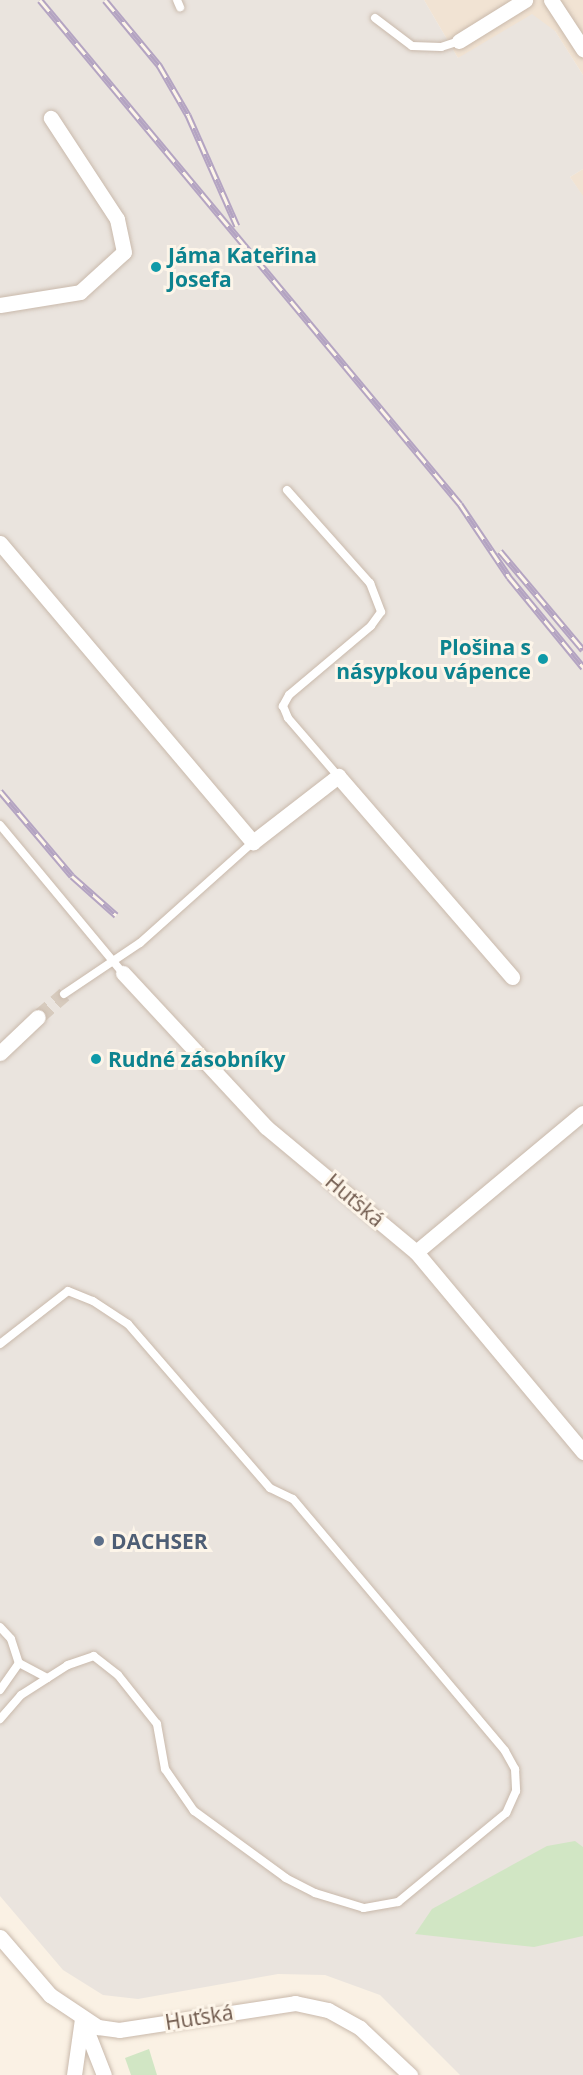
<!DOCTYPE html>
<html>
<head>
<meta charset="utf-8">
<style>
  body { margin:0 }
  #map { position:relative; width:583px; height:2075px; overflow:hidden; background:#faf1e4; font-family:"Open Sans",sans-serif }
  div>[style] { position:absolute }
  .residential>* { inset:0; background:#f1e3d3 }
  .industrial>* { inset:0; background:#eae4de }
  .green>* { inset:0; background:#d1e6c4 }
  .street-tunnel>* { height:15px; margin-top:-7.5px; transform-origin:0; background:repeating-linear-gradient(90deg,#d7cbbe 0 15px,transparent 0 23px) }
  .roads { filter:drop-shadow(0 0 2px #c9b9ab) drop-shadow(0 0 2px #c9b9ab) }
  .lane>* { height:8px; margin:-4px; padding:0 4px; transform-origin:4px; border-radius:4px; background:#fff }
  .street>* { height:15px; margin:-7.5px; padding:0 7.5px; transform-origin:7.5px; border-radius:7.5px; background:#fff }
  .rail>* { height:7px; margin-top:-3.5px; transform-origin:0; background:repeating-linear-gradient(90deg,#fdf5e9 0 14px,#b4a4c2 0 28px); box-sizing:border-box; border-block:2px solid #b4a4c2 }
  .dots>* { width:16px; height:16px; translate:-50% -50%; box-sizing:border-box; border:3px solid #fdf5e9; border-radius:50% }
  span { translate:-50% -50%; white-space:nowrap; text-align:center; line-height:1.15; -webkit-text-stroke:6px #fdf5e9; paint-order:stroke }
  .culture-label { font-size:21px; color:#0d838f; font-weight:700 }
  .left { translate:0 -50%; text-align:left }
  .right { translate:-100% -50%; text-align:right }
  .street-label { font-size:21px; color:#6f594c }
  .service-label { font-size:21px; color:#4e5e75; font-weight:700 }
</style>
</head>
<body>
<div id="map">
  <div class="residential">
    <i style="clip-path:polygon(424px 0,583px 0,583px 75px,555px 31px,458px 58px)"></i>
    <i style="clip-path:polygon(583px 169px,583px 197px,570px 177px)"></i>
  </div>
  <div class="industrial">
    <i style="clip-path:polygon(0 0,424px 0,458px 58px,532px 14px,555px 31px,583px 75px,583px 169px,570px 177px,583px 196px,583px 2075px,460px 2075px,380px 1995px,325px 1975px,278px 1974px,138px 1999px,103px 1995px,63px 1970px,0 1896px)"></i>
  </div>
  <div class="green">
    <i style="clip-path:polygon(575px 1841px,583px 1847px,583px 1936px,534px 1947px,415px 1934px,432px 1909px,547px 1846px)"></i>
    <i style="clip-path:polygon(149px 2049px,157px 2075px,131px 2075px,125px 2058px)"></i>
  </div>
  <div class="street-tunnel">
    <i style="left:38px;top:1017px;width:35px;rotate:-41deg"></i>
  </div>
  <div class="roads">
    <div class="lane">
      <i style="left:177px;top:0;width:8px;rotate:67deg"></i>
      <i style="left:375px;top:18px;width:46px;rotate:37.1deg"></i>
      <i style="left:412px;top:46px;width:29px;rotate:2deg"></i>
      <i style="left:441px;top:47px;width:19px;rotate:-18deg"></i>
      <i style="left:287px;top:490px;width:125px;rotate:48.3deg"></i>
      <i style="left:370px;top:583px;width:31px;rotate:69deg"></i>
      <i style="left:381px;top:612px;width:17px;rotate:126deg"></i>
      <i style="left:371px;top:626px;width:107px;rotate:139.9deg"></i>
      <i style="left:289px;top:695px;width:13px;rotate:119deg"></i>
      <i style="left:283px;top:706px;width:13px;rotate:67deg"></i>
      <i style="left:288px;top:718px;width:77px;rotate:49.2deg"></i>
      <i style="left:0;top:825px;width:192px;rotate:50.3deg"></i>
      <i style="left:64px;top:994px;width:92px;rotate:-33.9deg"></i>
      <i style="left:140px;top:943px;width:152px;rotate:-41.8deg"></i>
      <i style="left:0;top:1344px;width:86px;rotate:-37.9deg"></i>
      <i style="left:68px;top:1291px;width:27px;rotate:22deg"></i>
      <i style="left:93px;top:1301px;width:42px;rotate:33.3deg"></i>
      <i style="left:128px;top:1324px;width:217px;rotate:49.1deg"></i>
      <i style="left:270px;top:1488px;width:25px;rotate:26deg"></i>
      <i style="left:293px;top:1499px;width:329px;rotate:49.9deg"></i>
      <i style="left:505px;top:1751px;width:21px;rotate:61deg"></i>
      <i style="left:515px;top:1769px;width:22px;rotate:87deg"></i>
      <i style="left:516px;top:1791px;width:24px;rotate:114deg"></i>
      <i style="left:506px;top:1813px;width:140px;rotate:140.5deg"></i>
      <i style="left:398px;top:1902px;width:35px;rotate:170deg"></i>
      <i style="left:364px;top:1908px;width:51px;rotate:-163deg"></i>
      <i style="left:315px;top:1893px;width:33px;rotate:-153deg"></i>
      <i style="left:286px;top:1878px;width:114px;rotate:-143.9deg"></i>
      <i style="left:194px;top:1811px;width:51px;rotate:-124.6deg"></i>
      <i style="left:165px;top:1769px;width:46px;rotate:-100.1deg"></i>
      <i style="left:157px;top:1724px;width:63px;rotate:-128.5deg"></i>
      <i style="left:118px;top:1675px;width:31px;rotate:-142deg"></i>
      <i style="left:94px;top:1656px;width:28px;rotate:161deg"></i>
      <i style="left:68px;top:1665px;width:56px;rotate:147.4deg"></i>
      <i style="left:21px;top:1695px;width:32px;rotate:131deg"></i>
      <i style="left:0;top:1627px;width:16px;rotate:47deg"></i>
      <i style="left:11px;top:1639px;width:25px;rotate:72deg"></i>
      <i style="left:19px;top:1663px;width:33px;rotate:125deg"></i>
      <i style="left:19px;top:1663px;width:32px;rotate:28deg"></i>
    </div>
    <div class="street">
      <i style="left:551px;top:0;width:59px;rotate:56.9deg"></i>
      <i style="left:459px;top:41px;width:78px;rotate:-31.8deg"></i>
      <i style="left:0;top:305px;width:81px;rotate:-9.2deg"></i>
      <i style="left:80px;top:292px;width:59px;rotate:-42.3deg"></i>
      <i style="left:124px;top:252px;width:34px;rotate:-102deg"></i>
      <i style="left:117px;top:219px;width:121px;rotate:-123.2deg"></i>
      <i style="left:0;top:543px;width:392px;rotate:49.8deg"></i>
      <i style="left:253px;top:842px;width:108px;rotate:-37.8deg"></i>
      <i style="left:338px;top:776px;width:266px;rotate:49.1deg"></i>
      <i style="left:123px;top:973px;width:210px;rotate:47.1deg"></i>
      <i style="left:266px;top:1127px;width:195px;rotate:39.8deg"></i>
      <i style="left:416px;top:1252px;width:261px;rotate:50.1deg"></i>
      <i style="left:0;top:1053px;width:52px;rotate:-43.5deg"></i>
      <i style="left:416px;top:1252px;width:217px;rotate:-39.8deg"></i>
      <i style="left:0;top:1937px;width:77px;rotate:49.2deg"></i>
      <i style="left:50px;top:1995px;width:58px;rotate:33.7deg"></i>
      <i style="left:98px;top:2027px;width:21px;rotate:8deg"></i>
      <i style="left:119px;top:2030px;width:178px;rotate:-8.7deg"></i>
      <i style="left:295px;top:2003px;width:34px;rotate:12deg"></i>
      <i style="left:328px;top:2010px;width:37px;rotate:29deg"></i>
      <i style="left:360px;top:2028px;width:69px;rotate:43.2deg"></i>
      <i style="left:82px;top:2019px;width:60px;rotate:68.6deg"></i>
      <i style="left:74px;top:2075px;width:57px;rotate:-81.9deg"></i>
    </div>
  </div>
  <div class="rail">
    <i style="left:40px;top:0;width:656px;rotate:50.19deg"></i>
    <i style="left:460px;top:504px;width:88px;rotate:56.1deg"></i>
    <i style="left:509px;top:577px;width:117px;rotate:50.6deg"></i>
    <i style="left:105px;top:0;width:85px;rotate:50.3deg"></i>
    <i style="left:159px;top:65px;width:58px;rotate:59.9deg"></i>
    <i style="left:188px;top:115px;width:121px;rotate:66.2deg"></i>
    <i style="left:500px;top:551px;width:129px;rotate:50deg"></i>
    <i style="left:0;top:791px;width:111px;rotate:49.7deg"></i>
    <i style="left:72px;top:876px;width:59px;rotate:41.6deg"></i>
  </div>
  <div class="dots">
    <i style="left:156px;top:267px;background:#0f9aa8"></i>
    <i style="left:543px;top:659px;background:#0f9aa8"></i>
    <i style="left:96px;top:1059px;background:#0f9aa8"></i>
    <i style="left:99px;top:1541px;background:#5c6f8a"></i>
  </div>
  <div class="culture-label">
    <span class="left" style="left:168px;top:267px">Jáma Kateřina<br>Josefa</span>
    <span class="right" style="left:531px;top:659px">Plošina s<br>násypkou vápence</span>
    <span class="left" style="left:108px;top:1059px">Rudné zásobníky</span>
  </div>
  <div class="street-label">
    <span style="left:355px;top:1200px;rotate:40deg">Huťská</span>
    <span style="left:199px;top:2017px;rotate:-9deg">Huťská</span>
  </div>
  <div class="service-label">
    <span class="left" style="left:111px;top:1541px">DACHSER</span>
  </div>
</div>
</body>
</html>
